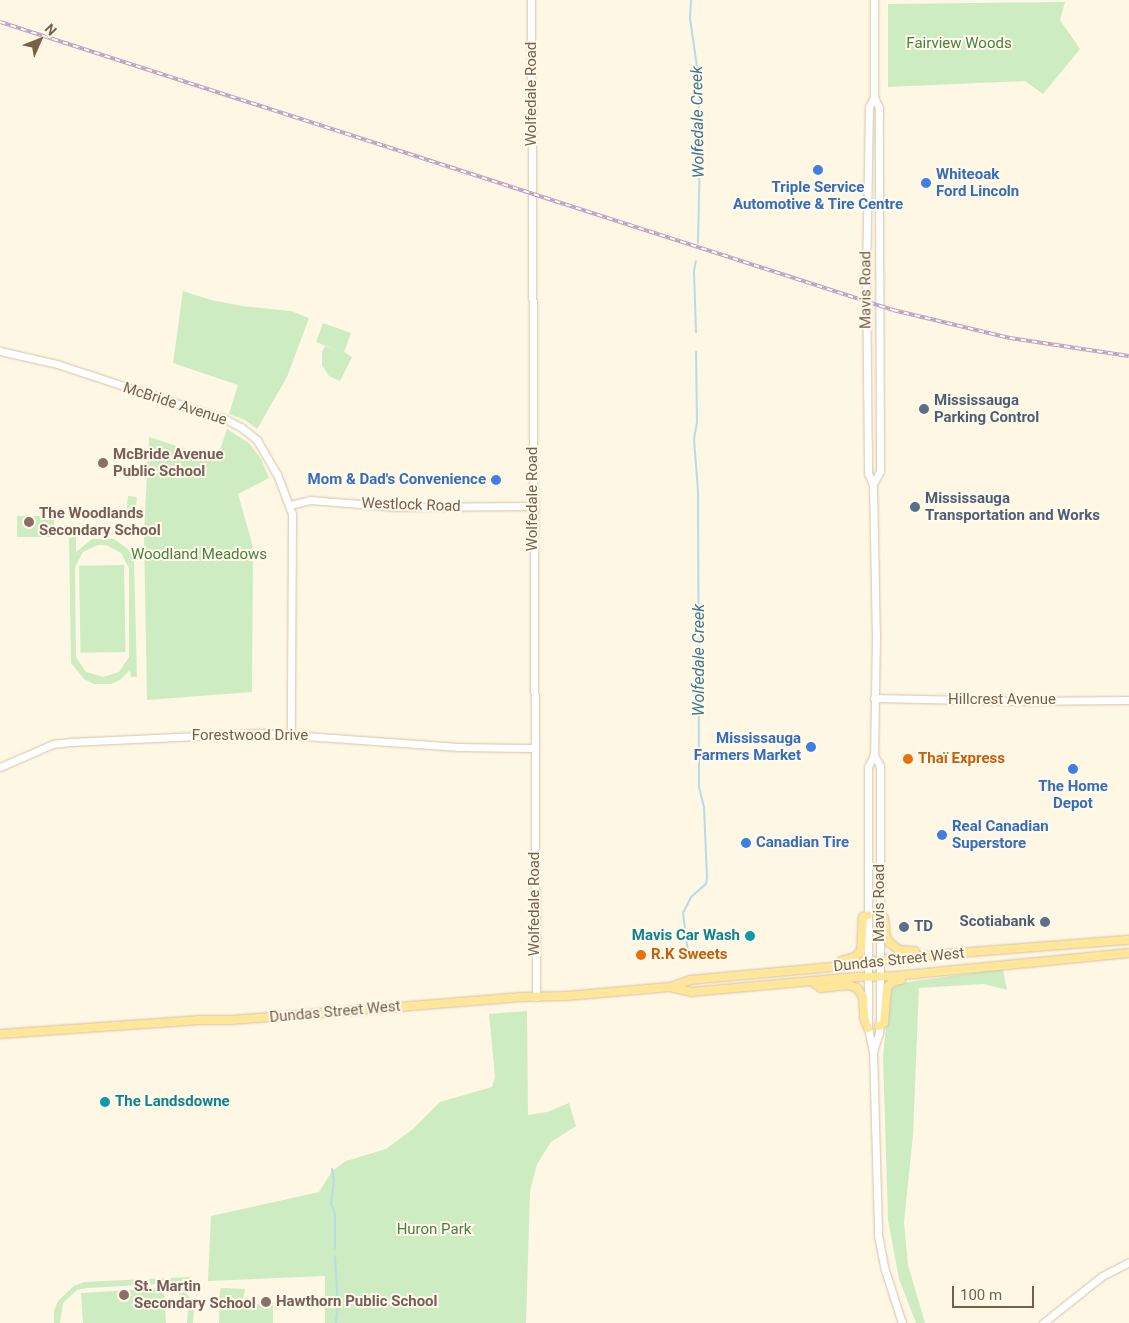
<!DOCTYPE html>
<html>
<head>
<meta charset="utf-8">
<style>
  body { margin:0 }
  #map { position:relative; width:1129px; height:1323px; overflow:hidden; background:#fef7e4; font-family:Roboto,sans-serif }
  div>[style] { position:absolute }
  .green>* { inset:0; background:#cdecc1; transform-origin:0 0 }
  .stream>* { height:2px; margin:-1px; padding:0 1px; transform-origin:1px; border-radius:1px; background:#b7dbe9 }
  .roads { filter:drop-shadow(0 0 1px #d5c2a9) drop-shadow(0 0 1px #d5c2a9) }
  .secondary>* { height:7px; margin:-3.5px; padding:0 3.5px; transform-origin:3.5px; border-radius:3.5px; background:#fff }
  .primary>* { height:8px; margin:-4px; padding:0 4px; transform-origin:4px; border-radius:4px; background:#ffe699 }
  .rail>* { height:4px; margin-top:-2px; transform-origin:0; background:repeating-linear-gradient(90deg,#fffaeb 0 5.5px,#bba1c8 0 11px); box-sizing:border-box; border-block:1px solid #bba1c8 }
  .dots>* { width:14px; height:14px; translate:-50% -50%; box-sizing:border-box; border:2px solid #fffaeb; border-radius:50% }
  span { translate:-50% -50%; white-space:nowrap; text-align:center; line-height:1.15; -webkit-text-stroke:4px #fffaeb; paint-order:stroke }
  .park-label { font-size:15px; color:#4a7f3f }
  .street-label { font-size:15px; color:#785f48 }
  .shop-label { font-size:15px; color:#366cbe; font-weight:700 }
  .left { translate:0 -50%; text-align:left }
  .right { translate:-100% -50%; text-align:right }
  .service-label { font-size:15px; color:#4e5e75; font-weight:700 }
  .education-label { font-size:15px; color:#785e54; font-weight:700 }
  .food-label { font-size:15px; color:#c56008; font-weight:700 }
  .culture-label { font-size:15px; color:#0d838f; font-weight:700 }
  .water-label { font-size:16px; color:#40768d; font-style:italic }
  .north { position:absolute; left:15px; top:15px; width:50px; height:50px; -webkit-text-stroke:4px #fffaeb; paint-order:stroke; rotate:46deg; font-size:14px; font-weight:700; line-height:20px; text-align:center; color:#785f48 }
  .north::after { content:''; display:block; margin:auto; width:18px; height:22px; background:#785f48; clip-path:polygon(50% 0,100% 100%,50% 72%,0 100%) }
  .scale { position:absolute; left:952px; top:1286px; width:82px; height:22px; box-sizing:border-box; border:2px solid #785f48; border-top:0; padding-left:6px; font-size:15px; line-height:18px; white-space:nowrap; color:#785f48; -webkit-text-stroke:4px #fffaeb; paint-order:stroke }
</style>
</head>
<body>
<div id="map">
  <div class="green">
    <i style="clip-path:polygon(1065px 2px,1060px 20px,1080px 49px,1043px 94px,1025px 81px,888px 87px,888px 4px)"></i>
    <i style="clip-path:polygon(183px 291px,211px 300px,242px 306px,291px 311px,309px 318px,287px 377px,257px 429px,245px 420px,229px 414px,238px 385px,173px 363px)"></i>
    <i style="clip-path:polygon(323px 323px,351px 333px,344px 352px,352px 357px,340px 381px,329px 376px,322px 365px,322px 352px,325px 346px,342px 352px,316px 342px)"></i>
    <i style="clip-path:polygon(227px 429px,249px 443px,261px 459px,269px 478px,238px 494px,253px 547px,252px 692px,147px 700px,144px 533px,149px 437px,217px 459px)"></i>
    <i style="left:128px;top:496px;width:9px;height:14px;rotate:6deg"></i>
    <i style="left:17px;top:516px;width:37px;height:21px"></i>
    <i style="clip-path:polygon(evenodd,76px 537px,76px 552px,92px 539px,114px 539px,128px 549px,134px 560px,137px 677px,131px 677px,130px 670px,120px 680px,111px 684px,94px 684px,84px 679px,71px 663px,69px 538px,76px 537px,98px 545px,106px 545px,121px 553px,129px 568px,129px 657px,119px 672px,103px 677px,86px 672px,76px 657px,75px 567px,83px 552px,98px 545px)"></i>
    <i style="left:124px;top:565px;width:87px;height:45px;rotate:89deg"></i>
    <i style="clip-path:polygon(1003px 969px,1007px 990px,984px 984px,919px 988px,913px 1135px,904px 1222px,908px 1265px,925px 1323px,916px 1323px,899px 1279px,888px 1220px,883px 1056px,890px 990px,900px 983px)"></i>
    <i style="clip-path:polygon(527px 1011px,528px 1115px,547px 1112px,569px 1103px,576px 1126px,551px 1142px,537px 1164px,530px 1191px,526px 1323px,325px 1323px,325px 1276px,208px 1281px,211px 1216px,319px 1192px,332px 1171px,346px 1161px,386px 1149px,413px 1129px,440px 1102px,492px 1087px,495px 1077px,489px 1014px)"></i>
    <i style="clip-path:polygon(190px 1277px,190px 1282px,178px 1284px,192px 1300px,194px 1310px,193px 1323px,187px 1323px,188px 1308px,178px 1291px,160px 1284px,87px 1288px,77px 1290px,63px 1303px,60px 1323px,54px 1323px,54px 1311px,58px 1301px,74px 1286px,84px 1282px)"></i>
    <i style="clip-path:polygon(164px 1288px,166px 1323px,83px 1323px,81px 1293px)"></i>
    <i style="clip-path:polygon(221px 1288px,245px 1289px,242px 1304px,273px 1304px,273px 1323px,219px 1323px,220px 1290px)"></i>
  </div>
  <div class="stream">
    <i style="left:691px;top:0;width:18px;rotate:93deg"></i>
    <i style="left:690px;top:18px;width:57px;rotate:81.9deg"></i>
    <i style="left:698px;top:74px;width:37px;rotate:88deg"></i>
    <i style="left:699px;top:111px;width:6px;rotate:121deg"></i>
    <i style="left:696px;top:116px;width:38px;rotate:84deg"></i>
    <i style="left:700px;top:154px;width:89px;rotate:91.3deg"></i>
    <i style="left:696px;top:332px;width:61px;rotate:-91.9deg"></i>
    <i style="left:694px;top:271px;width:10px;rotate:-79deg"></i>
    <i style="left:689px;top:960px;width:47px;rotate:-97.3deg"></i>
    <i style="left:683px;top:913px;width:18px;rotate:-63deg"></i>
    <i style="left:691px;top:897px;width:20px;rotate:-41deg"></i>
    <i style="left:706px;top:884px;width:6px;rotate:-81deg"></i>
    <i style="left:707px;top:878px;width:71px;rotate:-92.4deg"></i>
    <i style="left:704px;top:807px;width:21px;rotate:-104deg"></i>
    <i style="left:699px;top:787px;width:18px;rotate:-90deg"></i>
    <i style="left:699px;top:769px;width:278px;rotate:-90.2deg"></i>
    <i style="left:698px;top:491px;width:52px;rotate:-94.4deg"></i>
    <i style="left:694px;top:439px;width:17px;rotate:-80deg"></i>
    <i style="left:697px;top:422px;width:70px;rotate:-90.8deg"></i>
    <i style="left:332px;top:1169px;width:11px;rotate:80deg"></i>
    <i style="left:334px;top:1180px;width:23px;rotate:97deg"></i>
    <i style="left:331px;top:1203px;width:12px;rotate:70deg"></i>
    <i style="left:335px;top:1214px;width:34px;rotate:90deg"></i>
    <i style="left:335px;top:1257px;width:49px;rotate:86.5deg"></i>
    <i style="left:338px;top:1306px;width:17px;rotate:97deg"></i>
  </div>
  <div class="roads">
    <div class="secondary">
      <i style="left:531px;top:0;width:997px;rotate:89.71deg"></i>
      <i style="left:874px;top:97px;width:11px;rotate:117deg"></i>
      <i style="left:869px;top:107px;width:169px;rotate:91deg"></i>
      <i style="left:866px;top:276px;width:197px;rotate:89.4deg"></i>
      <i style="left:868px;top:473px;width:12px;rotate:66deg"></i>
      <i style="left:873px;top:484px;width:150px;rotate:88.9deg"></i>
      <i style="left:876px;top:634px;width:121px;rotate:90.9deg"></i>
      <i style="left:874px;top:755px;width:13px;rotate:117deg"></i>
      <i style="left:868px;top:767px;width:261px;rotate:90deg"></i>
      <i style="left:868px;top:1028px;width:24px;rotate:78deg"></i>
      <i style="left:873px;top:1051px;width:184px;rotate:88.4deg"></i>
      <i style="left:878px;top:1235px;width:36px;rotate:79deg"></i>
      <i style="left:885px;top:1270px;width:56px;rotate:72.2deg"></i>
      <i style="left:0;top:351px;width:58px;rotate:12.8deg"></i>
      <i style="left:57px;top:364px;width:179px;rotate:18.2deg"></i>
      <i style="left:227px;top:420px;width:16px;rotate:27deg"></i>
      <i style="left:241px;top:427px;width:21px;rotate:39deg"></i>
      <i style="left:257px;top:440px;width:39px;rotate:60deg"></i>
      <i style="left:277px;top:474px;width:43px;rotate:69.4deg"></i>
      <i style="left:292px;top:514px;width:220px;rotate:90.3deg"></i>
      <i style="left:873px;top:484px;width:15px;rotate:-62deg"></i>
      <i style="left:880px;top:471px;width:356px;rotate:-90.2deg"></i>
      <i style="left:879px;top:115px;width:7px;rotate:-90deg"></i>
      <i style="left:879px;top:108px;width:12px;rotate:-114deg"></i>
      <i style="left:874px;top:97px;width:97px;rotate:-90deg"></i>
      <i style="left:290px;top:505px;width:21px;rotate:-14deg"></i>
      <i style="left:310px;top:500px;width:88px;rotate:4.5deg"></i>
      <i style="left:398px;top:507px;width:135px;rotate:-0.4deg"></i>
      <i style="left:874px;top:698px;width:142px;rotate:1.2deg"></i>
      <i style="left:1016px;top:701px;width:113px;rotate:-0.5deg"></i>
      <i style="left:0;top:767px;width:58px;rotate:-23.5deg"></i>
      <i style="left:53px;top:744px;width:17px;rotate:-7deg"></i>
      <i style="left:70px;top:742px;width:193px;rotate:-2.7deg"></i>
      <i style="left:263px;top:733px;width:196px;rotate:4.1deg"></i>
      <i style="left:458px;top:747px;width:76px;rotate:0.8deg"></i>
      <i style="left:873px;top:1051px;width:19px;rotate:-72deg"></i>
      <i style="left:879px;top:1033px;width:16px;rotate:-86deg"></i>
      <i style="left:880px;top:1017px;width:251px;rotate:-90deg"></i>
      <i style="left:880px;top:766px;width:13px;rotate:-119deg"></i>
      <i style="left:1043px;top:1323px;width:75px;rotate:-38.5deg"></i>
      <i style="left:1102px;top:1276px;width:30px;rotate:-27deg"></i>
    </div>
    <div class="primary">
      <i style="left:880px;top:913px;width:6px;rotate:51deg"></i>
      <i style="left:884px;top:918px;width:19px;rotate:84deg"></i>
      <i style="left:886px;top:937px;width:7px;rotate:56deg"></i>
      <i style="left:890px;top:943px;width:11px;rotate:38deg"></i>
      <i style="left:899px;top:950px;width:16px;rotate:4deg"></i>
      <i style="left:841px;top:961px;width:15px;rotate:-16deg"></i>
      <i style="left:855px;top:957px;width:8px;rotate:-45deg"></i>
      <i style="left:861px;top:951px;width:34px;rotate:-87deg"></i>
      <i style="left:863px;top:917px;width:5px;rotate:-22deg"></i>
      <i style="left:812px;top:981px;width:11px;rotate:38deg"></i>
      <i style="left:821px;top:988px;width:28px;rotate:-6deg"></i>
      <i style="left:849px;top:985px;width:9px;rotate:21deg"></i>
      <i style="left:857px;top:988px;width:11px;rotate:56deg"></i>
      <i style="left:863px;top:997px;width:21px;rotate:87deg"></i>
      <i style="left:864px;top:1018px;width:11px;rotate:68deg"></i>
      <i style="left:670px;top:987px;width:22px;rotate:13deg"></i>
      <i style="left:691px;top:992px;width:166px;rotate:-5.2deg"></i>
      <i style="left:856px;top:977px;width:39px;rotate:-1deg"></i>
      <i style="left:895px;top:976px;width:235px;rotate:-5.6deg"></i>
      <i style="left:879px;top:1026px;width:6px;rotate:-31deg"></i>
      <i style="left:884px;top:1023px;width:36px;rotate:-85deg"></i>
      <i style="left:887px;top:987px;width:9px;rotate:-41deg"></i>
      <i style="left:894px;top:981px;width:7px;rotate:-8deg"></i>
      <i style="left:0;top:1034px;width:198px;rotate:-4deg"></i>
      <i style="left:198px;top:1020px;width:33px"></i>
      <i style="left:231px;top:1020px;width:67px;rotate:-4.3deg"></i>
      <i style="left:298px;top:1015px;width:224px;rotate:-4.6deg"></i>
      <i style="left:521px;top:997px;width:46px;rotate:-1.2deg"></i>
      <i style="left:567px;top:996px;width:103px;rotate:-5deg"></i>
      <i style="left:670px;top:987px;width:21px;rotate:-19deg"></i>
      <i style="left:690px;top:980px;width:165px;rotate:-5.2deg"></i>
      <i style="left:854px;top:965px;width:40px;rotate:-10deg"></i>
      <i style="left:893px;top:958px;width:237px;rotate:-4.4deg"></i>
    </div>
  </div>
  <div class="rail">
    <i style="left:0;top:22px;width:938px;rotate:17.87deg"></i>
    <i style="left:893px;top:310px;width:120px;rotate:13.5deg"></i>
    <i style="left:1010px;top:338px;width:120px;rotate:8.6deg"></i>
  </div>
  <div class="dots">
    <i style="left:818px;top:170px;background:#3f7fe0"></i>
    <i style="left:926px;top:183px;background:#3f7fe0"></i>
    <i style="left:924px;top:409px;background:#5c6f8a"></i>
    <i style="left:103px;top:463px;background:#8d6e63"></i>
    <i style="left:496px;top:480px;background:#3f7fe0"></i>
    <i style="left:915px;top:507px;background:#5c6f8a"></i>
    <i style="left:29px;top:522px;background:#8d6e63"></i>
    <i style="left:811px;top:747px;background:#3f7fe0"></i>
    <i style="left:908px;top:759px;background:#e8710a"></i>
    <i style="left:1073px;top:769px;background:#3f7fe0"></i>
    <i style="left:942px;top:835px;background:#3f7fe0"></i>
    <i style="left:746px;top:843px;background:#3f7fe0"></i>
    <i style="left:1045px;top:922px;background:#5c6f8a"></i>
    <i style="left:904px;top:927px;background:#5c6f8a"></i>
    <i style="left:750px;top:936px;background:#0f9aa8"></i>
    <i style="left:641px;top:955px;background:#e8710a"></i>
    <i style="left:105px;top:1102px;background:#0f9aa8"></i>
    <i style="left:124px;top:1295px;background:#8d6e63"></i>
    <i style="left:266px;top:1302px;background:#8d6e63"></i>
  </div>
  <div class="park-label">
    <span style="left:959px;top:44px">Fairview Woods</span>
    <span style="left:199px;top:555px">Woodland Meadows</span>
    <span style="left:434px;top:1230px">Huron Park</span>
  </div>
  <div class="street-label">
    <span style="left:532px;top:94px;rotate:-90deg">Wolfedale Road</span>
    <span style="left:866px;top:290px;rotate:-90deg">Mavis Road</span>
    <span style="left:175px;top:404px;rotate:18deg">McBride Avenue</span>
    <span style="left:533px;top:499px;rotate:-90deg">Wolfedale Road</span>
    <span style="left:411px;top:505px;rotate:2deg">Westlock Road</span>
    <span style="left:1002px;top:700px">Hillcrest Avenue</span>
    <span style="left:250px;top:736px">Forestwood Drive</span>
    <span style="left:880px;top:903px;rotate:-90deg">Mavis Road</span>
    <span style="left:535px;top:904px;rotate:-90deg">Wolfedale Road</span>
    <span style="left:899px;top:960px;rotate:-6deg">Dundas Street West</span>
    <span style="left:335px;top:1012px;rotate:-5deg">Dundas Street West</span>
  </div>
  <div class="shop-label">
    <span class="left" style="left:936px;top:183px">Whiteoak<br>Ford Lincoln</span>
    <span style="left:818px;top:196px">Triple Service<br>Automotive &amp; Tire Centre</span>
    <span class="right" style="left:486px;top:480px">Mom &amp; Dad's Convenience</span>
    <span class="right" style="left:801px;top:747px">Mississauga<br>Farmers Market</span>
    <span style="left:1073px;top:795px">The Home<br>Depot</span>
    <span class="left" style="left:952px;top:835px">Real Canadian<br>Superstore</span>
    <span class="left" style="left:756px;top:843px">Canadian Tire</span>
  </div>
  <div class="service-label">
    <span class="left" style="left:934px;top:409px">Mississauga<br>Parking Control</span>
    <span class="left" style="left:925px;top:507px">Mississauga<br>Transportation and Works</span>
    <span class="right" style="left:1035px;top:922px">Scotiabank</span>
    <span class="left" style="left:914px;top:927px">TD</span>
  </div>
  <div class="education-label">
    <span class="left" style="left:113px;top:463px">McBride Avenue<br>Public School</span>
    <span class="left" style="left:39px;top:522px">The Woodlands<br>Secondary School</span>
    <span class="left" style="left:134px;top:1295px">St. Martin<br>Secondary School</span>
    <span class="left" style="left:276px;top:1302px">Hawthorn Public School</span>
  </div>
  <div class="food-label">
    <span class="left" style="left:918px;top:759px">Thaï Express</span>
    <span class="left" style="left:651px;top:955px">R.K Sweets</span>
  </div>
  <div class="culture-label">
    <span class="right" style="left:740px;top:936px">Mavis Car Wash</span>
    <span class="left" style="left:115px;top:1102px">The Landsdowne</span>
  </div>
  <div class="water-label">
    <span style="left:698px;top:122px;rotate:-91deg">Wolfedale Creek</span>
    <span style="left:699px;top:660px;rotate:-90deg">Wolfedale Creek</span>
  </div>
  <div class="north">N</div>
  <div class="scale">100 m</div>
</div>
</body>
</html>
